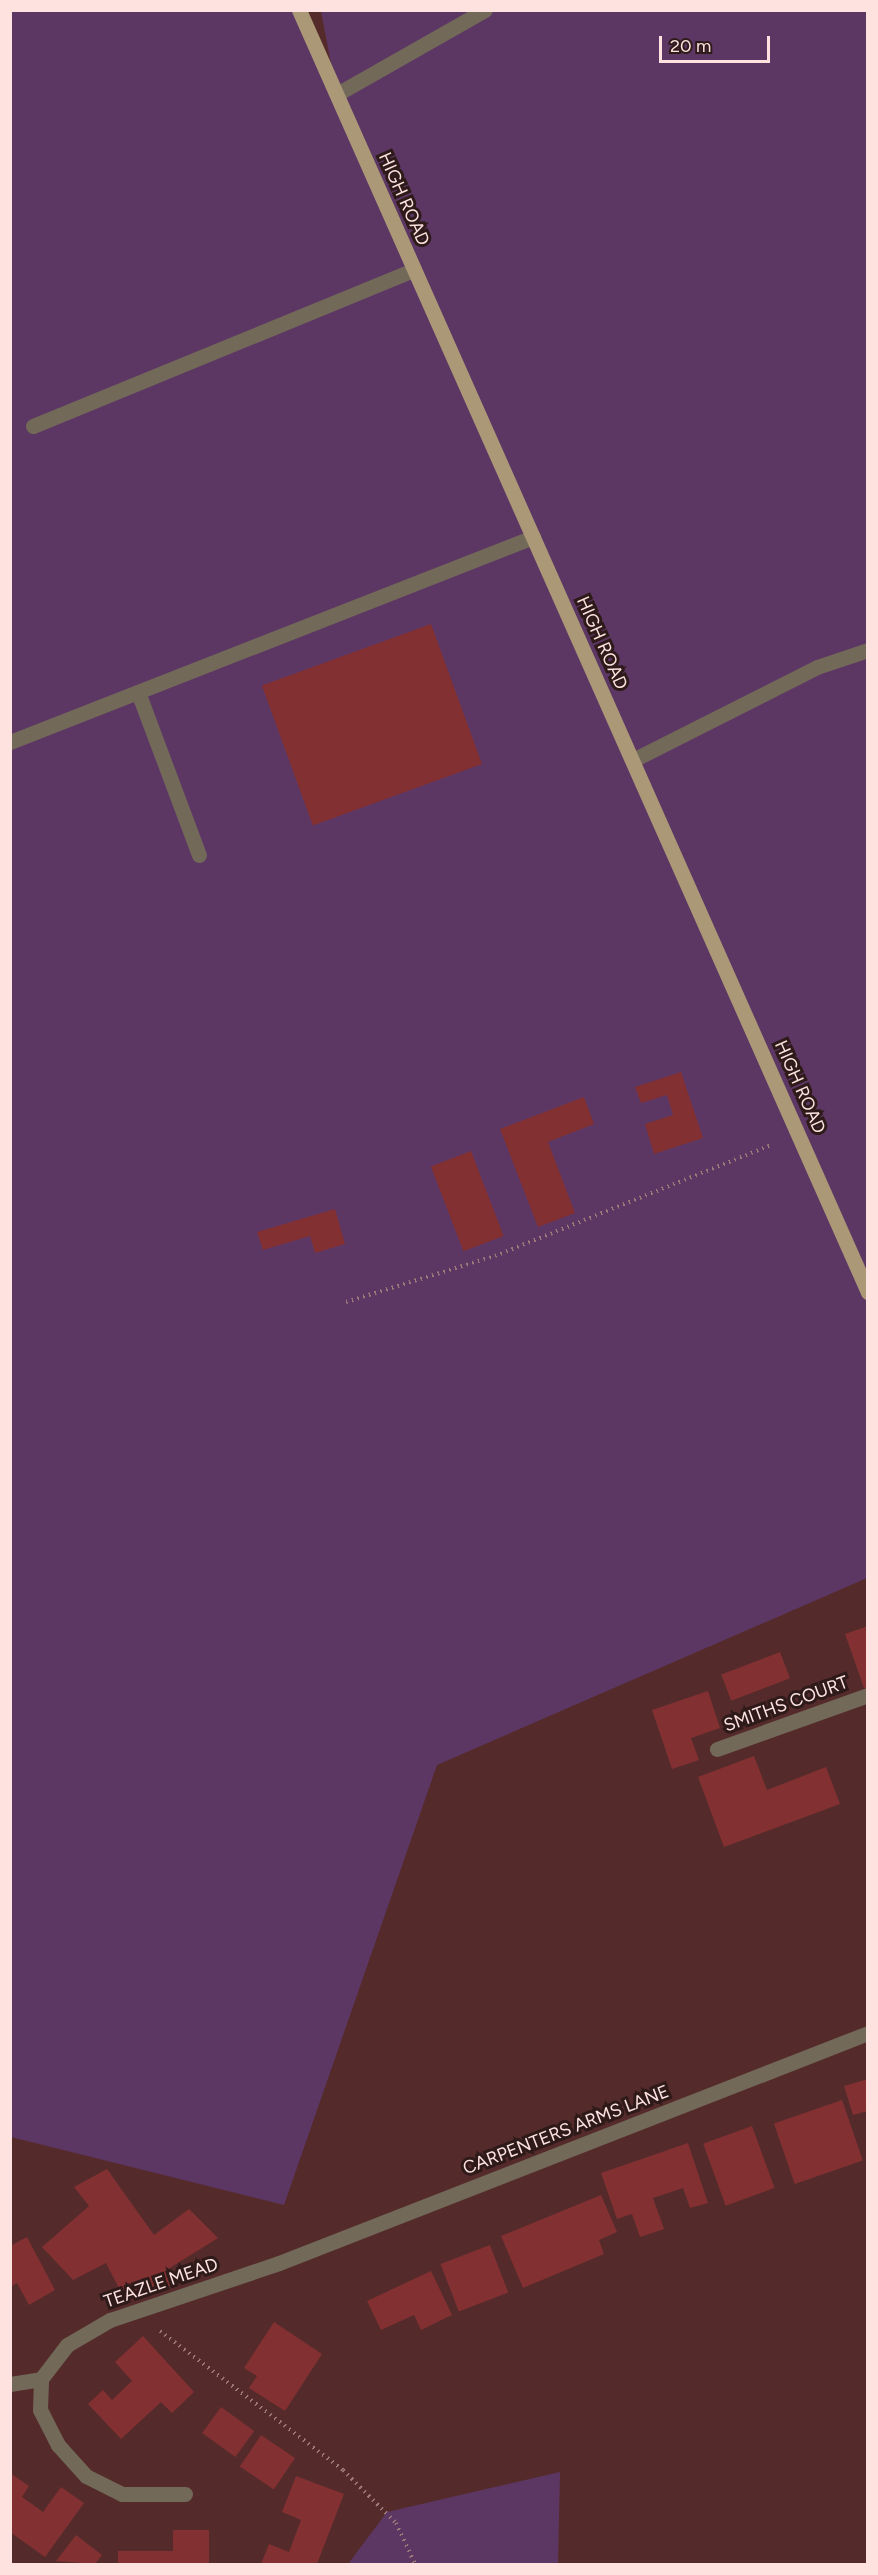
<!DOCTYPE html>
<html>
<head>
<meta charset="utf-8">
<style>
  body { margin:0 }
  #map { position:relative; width:878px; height:2575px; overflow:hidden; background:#542b2a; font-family:Figtree,sans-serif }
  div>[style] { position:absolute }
  .green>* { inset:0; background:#5d3764 }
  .building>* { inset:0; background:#823032; transform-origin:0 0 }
  .path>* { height:4px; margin-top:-2px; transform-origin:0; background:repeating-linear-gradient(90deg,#9c7978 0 1.5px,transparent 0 6px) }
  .minor>* { height:15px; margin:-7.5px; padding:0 7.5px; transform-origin:7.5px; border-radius:7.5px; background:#726959 }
  .major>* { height:15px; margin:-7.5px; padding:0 7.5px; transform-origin:7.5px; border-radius:7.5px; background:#ab9876 }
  span { translate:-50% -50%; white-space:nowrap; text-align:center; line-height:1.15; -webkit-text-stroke:6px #2d1a19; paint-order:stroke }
  .street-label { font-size:18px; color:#fde2e0 }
  .frame { position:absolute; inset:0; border:12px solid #fde2e0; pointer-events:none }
  .scale { position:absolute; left:659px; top:36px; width:111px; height:27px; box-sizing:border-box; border:3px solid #fde2e0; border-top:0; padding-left:8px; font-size:18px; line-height:21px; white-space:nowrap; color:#fde2e0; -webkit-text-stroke:4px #2d1a19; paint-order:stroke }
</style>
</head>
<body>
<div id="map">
  <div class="green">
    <i style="clip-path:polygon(11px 11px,299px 11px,336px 90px,321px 11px,867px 11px,867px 1578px,437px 1765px,284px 2205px,11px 2137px)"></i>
    <i style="clip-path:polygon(560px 2472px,558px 2564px,348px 2564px,387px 2512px)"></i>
  </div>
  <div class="building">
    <i style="left:431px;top:624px;width:149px;height:180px;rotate:70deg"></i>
    <i style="clip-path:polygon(681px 1072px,703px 1138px,654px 1154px,645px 1124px,673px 1115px,667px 1095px,641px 1103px,635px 1087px)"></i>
    <i style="clip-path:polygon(584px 1097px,594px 1124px,548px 1142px,575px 1213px,538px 1227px,500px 1129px)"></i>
    <i style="left:471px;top:1151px;width:91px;height:43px;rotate:69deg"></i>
    <i style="clip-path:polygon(335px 1209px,345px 1244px,315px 1253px,310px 1236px,263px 1250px,257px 1232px)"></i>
    <i style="clip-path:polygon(868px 1626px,868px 1687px,864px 1688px,845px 1634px)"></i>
    <i style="left:780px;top:1652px;width:28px;height:63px;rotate:69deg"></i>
    <i style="clip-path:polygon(708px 1691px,720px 1728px,691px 1738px,699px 1760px,672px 1769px,652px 1710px)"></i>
    <i style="clip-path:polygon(754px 1756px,767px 1790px,826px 1767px,840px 1804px,724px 1847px,698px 1777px)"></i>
    <i style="clip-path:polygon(868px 2079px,868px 2111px,853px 2115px,844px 2086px)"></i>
    <i style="left:842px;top:2100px;width:64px;height:72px;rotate:71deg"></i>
    <i style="left:752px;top:2126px;width:66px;height:52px;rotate:70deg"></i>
    <i style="clip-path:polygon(688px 2143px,708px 2203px,690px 2208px,683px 2188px,653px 2198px,664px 2229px,640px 2237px,632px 2214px,617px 2219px,601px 2173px)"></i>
    <i style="clip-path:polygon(107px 2169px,154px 2235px,189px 2209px,218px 2238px,165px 2271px,170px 2286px,124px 2298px,106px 2263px,73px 2280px,42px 2247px,89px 2206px,74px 2187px)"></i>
    <i style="clip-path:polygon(601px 2195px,617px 2232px,599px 2240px,604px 2254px,523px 2288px,501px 2236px)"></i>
    <i style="clip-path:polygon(27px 2237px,55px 2290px,29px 2305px,17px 2283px,10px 2287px,10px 2246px)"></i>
    <i style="left:490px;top:2245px;width:51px;height:53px;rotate:69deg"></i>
    <i style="clip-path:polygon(431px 2271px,452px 2315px,421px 2330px,414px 2315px,381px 2330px,367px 2301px)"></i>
    <i style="clip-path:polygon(274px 2322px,322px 2354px,285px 2411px,249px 2388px,257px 2376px,244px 2368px)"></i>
    <i style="clip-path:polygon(143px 2336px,194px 2392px,172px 2413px,161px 2402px,121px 2439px,88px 2404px,103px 2390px,112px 2400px,132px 2381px,115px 2362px)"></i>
    <i style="left:221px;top:2407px;width:41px;height:32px;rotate:36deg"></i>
    <i style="left:261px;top:2435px;width:41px;height:38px;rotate:34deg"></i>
    <i style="clip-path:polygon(10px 2473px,29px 2486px,22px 2497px,43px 2512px,61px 2487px,84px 2503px,45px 2557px,10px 2532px)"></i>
    <i style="clip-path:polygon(296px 2476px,344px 2494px,317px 2564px,261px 2564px,269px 2544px,289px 2552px,301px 2520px,282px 2512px)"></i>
    <i style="clip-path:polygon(173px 2530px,209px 2530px,209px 2564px,118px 2564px,118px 2551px,173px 2551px)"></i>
    <i style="clip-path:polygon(76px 2535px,102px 2555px,95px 2564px,56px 2561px)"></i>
  </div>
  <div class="path">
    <i style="left:346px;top:1302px;width:156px;rotate:-17.2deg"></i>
    <i style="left:495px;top:1256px;width:300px;rotate:-21.9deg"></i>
    <i style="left:160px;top:2331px;width:230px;rotate:37.2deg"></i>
    <i style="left:343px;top:2470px;width:75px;rotate:45deg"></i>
    <i style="left:396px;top:2523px;width:45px;rotate:65.1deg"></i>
  </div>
  <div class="minor">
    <i style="left:337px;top:94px;width:170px;rotate:-29.6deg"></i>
    <i style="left:33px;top:426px;width:412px;rotate:-22.3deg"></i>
    <i style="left:138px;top:692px;width:174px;rotate:69.5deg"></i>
    <i style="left:10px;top:742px;width:562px;rotate:-21.4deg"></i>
    <i style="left:633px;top:760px;width:206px;rotate:-26.8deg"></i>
    <i style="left:817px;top:667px;width:54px;rotate:-18.4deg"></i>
    <i style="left:717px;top:1749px;width:160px;rotate:-19.7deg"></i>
    <i style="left:10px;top:2384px;width:31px;rotate:-9deg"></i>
    <i style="left:185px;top:2494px;width:63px;rotate:180deg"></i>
    <i style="left:122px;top:2494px;width:40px;rotate:-153.4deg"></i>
    <i style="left:86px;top:2476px;width:42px;rotate:-132.1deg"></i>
    <i style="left:58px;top:2445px;width:39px;rotate:-117deg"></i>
    <i style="left:40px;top:2410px;width:31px;rotate:-88deg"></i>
    <i style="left:41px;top:2379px;width:43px;rotate:-52.6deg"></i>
    <i style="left:67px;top:2345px;width:50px;rotate:-30.2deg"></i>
    <i style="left:110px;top:2320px;width:178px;rotate:-18.6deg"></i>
    <i style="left:279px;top:2263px;width:632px;rotate:-21.33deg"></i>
  </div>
  <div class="major">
    <i style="left:299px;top:10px;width:1403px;rotate:66.07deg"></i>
  </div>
  <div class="street-label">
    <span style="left:404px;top:199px;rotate:66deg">HIGH ROAD</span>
    <span style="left:602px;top:643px;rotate:66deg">HIGH ROAD</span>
    <span style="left:800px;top:1087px;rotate:66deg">HIGH ROAD</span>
    <span style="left:786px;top:1704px;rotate:-20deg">SMITHS COURT</span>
    <span style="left:566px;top:2130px;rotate:-21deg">CARPENTERS ARMS LANE</span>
    <span style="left:161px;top:2283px;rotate:-19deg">TEAZLE MEAD</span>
  </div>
  <div class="frame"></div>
  <div class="scale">20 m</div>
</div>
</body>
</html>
